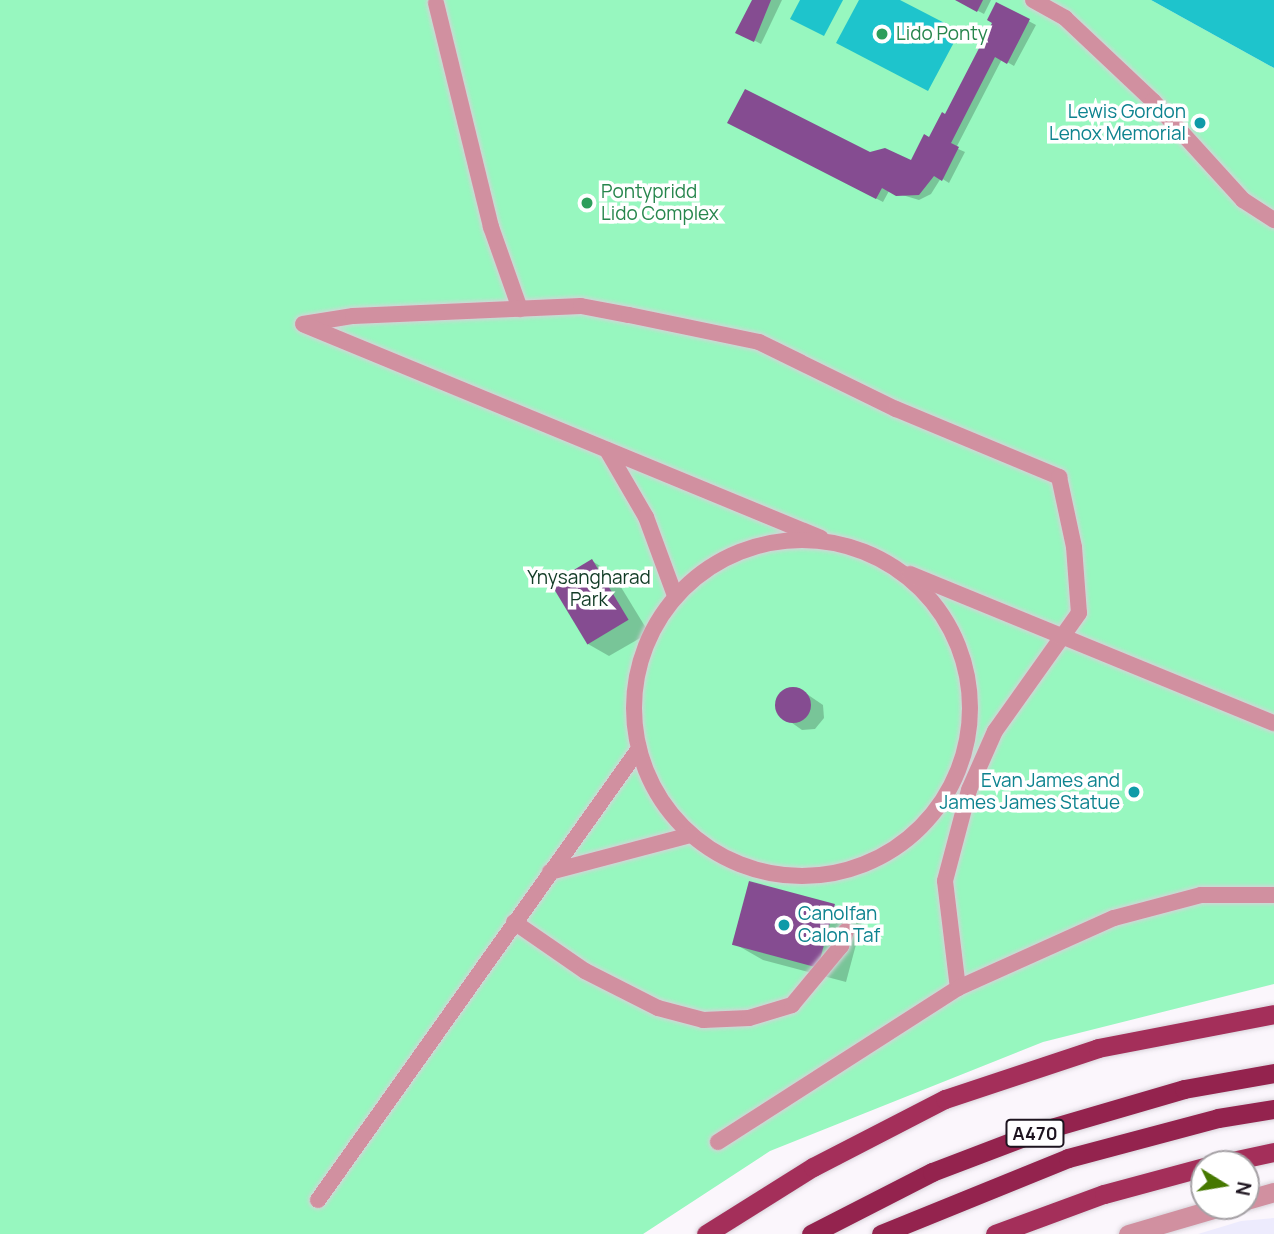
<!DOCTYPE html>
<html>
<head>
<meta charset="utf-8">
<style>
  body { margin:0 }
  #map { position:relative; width:1274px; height:1234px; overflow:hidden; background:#fbf6fc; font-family:Manrope,sans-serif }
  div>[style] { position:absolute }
  .commercial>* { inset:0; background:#edebfd }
  .green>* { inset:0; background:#97f7bf }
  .water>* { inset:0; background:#1ec4cc }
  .shadow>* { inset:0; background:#0003 }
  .building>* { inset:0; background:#854c91; transform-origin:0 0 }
  .round { border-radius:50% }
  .roads { filter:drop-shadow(0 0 2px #d7d2d9) drop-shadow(0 0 2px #d7d2d9) }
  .service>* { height:16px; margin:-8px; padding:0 8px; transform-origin:8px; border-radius:8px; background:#d190a0 }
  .service>.ring { margin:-8px; padding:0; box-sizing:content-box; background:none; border:16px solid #d190a0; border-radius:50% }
  .minor>* { height:19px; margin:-9.5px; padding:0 9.5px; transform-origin:9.5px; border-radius:9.5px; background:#d190a0 }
  .primary>* { height:19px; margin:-9.5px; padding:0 9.5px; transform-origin:9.5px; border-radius:9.5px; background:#a42f5a }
  .trunk>* { height:19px; margin:-9.5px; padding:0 9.5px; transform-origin:9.5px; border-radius:9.5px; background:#94234e }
  .dots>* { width:19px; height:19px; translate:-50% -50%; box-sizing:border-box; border:4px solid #fff; border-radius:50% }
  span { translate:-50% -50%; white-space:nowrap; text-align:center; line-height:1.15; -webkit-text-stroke:7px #fff; paint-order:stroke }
  .shield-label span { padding:2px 5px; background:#fff; border:2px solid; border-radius:5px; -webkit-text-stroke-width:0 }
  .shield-label { font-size:18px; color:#1d141f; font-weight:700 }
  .leisure-label { font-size:19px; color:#27864d }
  .left { translate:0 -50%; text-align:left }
  .culture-label { font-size:19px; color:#0d838f }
  .right { translate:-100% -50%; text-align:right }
  .park-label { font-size:19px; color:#113b25 }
  .north { position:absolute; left:1190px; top:1150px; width:70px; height:70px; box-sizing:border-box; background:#fff; border:2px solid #a5a1a5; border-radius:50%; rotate:101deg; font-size:19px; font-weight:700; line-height:28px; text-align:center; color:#1d141f }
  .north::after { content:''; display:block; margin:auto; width:24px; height:32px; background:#467800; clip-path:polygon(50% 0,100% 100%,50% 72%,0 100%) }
</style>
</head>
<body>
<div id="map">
  <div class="commercial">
    <i style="clip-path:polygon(1274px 1218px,1274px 1234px,1198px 1234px,1241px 1221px)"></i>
  </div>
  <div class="green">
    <i style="clip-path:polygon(0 0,1151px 0,1274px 68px,1274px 984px,1043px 1042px,770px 1151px,643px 1234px,0 1234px)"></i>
  </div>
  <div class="water">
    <i style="clip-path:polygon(800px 0,843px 0,824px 36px,790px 19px)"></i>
    <i style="clip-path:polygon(859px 0,900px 0,960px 31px,928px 91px,836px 43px)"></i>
    <i style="clip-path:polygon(1151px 0,1274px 0,1274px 68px)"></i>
  </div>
  <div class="shadow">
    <i style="clip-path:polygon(754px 0,782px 0,761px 44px,738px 32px)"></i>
    <i style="clip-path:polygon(957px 0,991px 0,984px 14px)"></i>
    <i style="clip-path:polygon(997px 4px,1036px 25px,1014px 66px,1002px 59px,956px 148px,965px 152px,949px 183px,941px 178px,931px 194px,919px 200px,889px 191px,883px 202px,730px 123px,911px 163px,946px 116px,994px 22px)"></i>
    <i style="clip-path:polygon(592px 561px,613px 574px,649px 633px,609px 656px,588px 644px)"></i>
    <i style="clip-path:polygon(798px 688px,823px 705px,824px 718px,815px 729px,802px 730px,778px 713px,776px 700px,785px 689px)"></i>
    <i style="clip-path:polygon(834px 906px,862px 922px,846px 982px,763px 960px,735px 944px)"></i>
  </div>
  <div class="building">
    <i style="clip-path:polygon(752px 0,771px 0,754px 42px,735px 33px)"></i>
    <i style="clip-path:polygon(955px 0,983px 0,977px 12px)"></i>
    <i style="clip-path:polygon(996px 2px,1030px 19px,1007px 64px,995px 57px,951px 143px,959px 147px,942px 181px,934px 176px,919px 195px,896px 196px,882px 188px,876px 199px,727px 123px,745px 89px,870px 152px,885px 148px,911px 160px,924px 134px,929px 137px,942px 112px,945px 114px,992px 23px,987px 20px)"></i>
    <i style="left:592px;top:559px;width:71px;height:48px;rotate:59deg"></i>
    <i class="round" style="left:775px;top:687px;width:36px;height:36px"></i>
    <i style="left:749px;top:881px;width:89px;height:66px;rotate:15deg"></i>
  </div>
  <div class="roads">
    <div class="service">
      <i style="left:1033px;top:0;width:37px;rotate:29deg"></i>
      <i style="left:1065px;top:18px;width:121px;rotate:43.3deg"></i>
      <i style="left:1153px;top:101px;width:134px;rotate:47.7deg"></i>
      <i style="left:1243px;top:200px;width:37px;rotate:33deg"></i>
      <i style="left:436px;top:3px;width:231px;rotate:76.2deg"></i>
      <i style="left:491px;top:227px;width:87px;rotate:70.5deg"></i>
      <i style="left:303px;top:324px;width:51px;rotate:-9.1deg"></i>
      <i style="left:353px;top:316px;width:228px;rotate:-2.5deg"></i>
      <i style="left:581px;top:306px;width:49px;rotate:10.6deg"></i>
      <i style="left:629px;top:315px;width:133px;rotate:11.7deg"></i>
      <i style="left:759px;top:342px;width:153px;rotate:26.1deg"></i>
      <i style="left:896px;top:409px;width:177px;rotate:22.6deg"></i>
      <i style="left:1059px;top:477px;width:72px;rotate:77.9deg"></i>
      <i style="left:1074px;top:547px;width:66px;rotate:85.7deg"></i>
      <i style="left:1079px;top:613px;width:145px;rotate:125.4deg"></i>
      <i style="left:995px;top:731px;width:64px;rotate:113.8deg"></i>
      <i style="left:969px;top:790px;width:94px;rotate:104.8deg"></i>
      <i style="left:945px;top:881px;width:108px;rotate:83.1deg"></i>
      <i style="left:305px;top:325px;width:558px;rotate:22.43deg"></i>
      <i style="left:607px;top:450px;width:78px;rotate:59.8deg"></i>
      <i style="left:646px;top:517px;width:84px;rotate:69.8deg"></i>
      <i class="ring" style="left:634px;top:540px;width:320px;height:320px"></i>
      <i style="left:910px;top:574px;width:393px;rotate:22.3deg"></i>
      <i style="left:550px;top:872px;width:145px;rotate:-14.8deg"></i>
      <i style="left:514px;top:922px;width:86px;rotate:34.6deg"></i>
      <i style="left:585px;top:971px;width:82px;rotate:26.9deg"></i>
      <i style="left:658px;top:1008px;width:47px;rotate:14.9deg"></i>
      <i style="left:703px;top:1020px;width:46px;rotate:-2.5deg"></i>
      <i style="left:749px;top:1018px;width:45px;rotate:-16.8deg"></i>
      <i style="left:792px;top:1005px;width:77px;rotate:-50.3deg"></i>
      <i style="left:841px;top:946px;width:16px;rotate:-72deg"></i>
      <i style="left:718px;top:1142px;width:285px;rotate:-32.7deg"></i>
      <i style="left:958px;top:988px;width:171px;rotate:-24.2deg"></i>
      <i style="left:1114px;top:918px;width:90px;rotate:-14.8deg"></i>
      <i style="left:1201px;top:895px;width:73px"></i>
      <i style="left:318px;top:1200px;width:552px;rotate:-54.58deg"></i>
    </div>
    <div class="minor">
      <i style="left:1246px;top:1200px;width:29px;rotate:-16deg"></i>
      <i style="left:1128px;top:1234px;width:100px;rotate:-16.3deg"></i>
    </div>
    <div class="primary">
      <i style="left:1218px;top:1164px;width:57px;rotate:-12.1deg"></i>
      <i style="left:706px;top:1234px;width:126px;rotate:-32.1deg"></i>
      <i style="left:813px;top:1167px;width:148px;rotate:-27.3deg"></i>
      <i style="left:945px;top:1099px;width:161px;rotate:-18.4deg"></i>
      <i style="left:1098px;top:1048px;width:179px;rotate:-10.9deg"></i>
      <i style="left:995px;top:1234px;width:116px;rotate:-20.2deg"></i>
      <i style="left:1104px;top:1194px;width:104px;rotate:-15.1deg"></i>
    </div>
    <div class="trunk">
      <i style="left:811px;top:1234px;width:136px;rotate:-27.1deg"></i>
      <i style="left:932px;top:1172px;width:112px;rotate:-20.9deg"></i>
      <i style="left:1037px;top:1132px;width:153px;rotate:-16.3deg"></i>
      <i style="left:1184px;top:1089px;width:91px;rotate:-10.1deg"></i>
      <i style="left:881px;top:1234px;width:202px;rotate:-22.1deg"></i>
      <i style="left:1068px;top:1158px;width:155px;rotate:-14.9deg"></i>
      <i style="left:1218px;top:1118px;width:57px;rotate:-9.1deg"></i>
    </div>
  </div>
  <div class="dots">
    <i style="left:882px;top:34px;background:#2e9e5b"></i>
    <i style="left:1200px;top:123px;background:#0f9aa8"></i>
    <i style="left:587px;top:203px;background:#2e9e5b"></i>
    <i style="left:1134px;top:792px;background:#0f9aa8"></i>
    <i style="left:784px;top:925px;background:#0f9aa8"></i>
  </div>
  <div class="shield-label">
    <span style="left:1035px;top:1133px">A470</span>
  </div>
  <div class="leisure-label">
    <span class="left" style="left:896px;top:34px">Lido Ponty</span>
    <span class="left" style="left:601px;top:203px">Pontypridd<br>Lido Complex</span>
  </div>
  <div class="culture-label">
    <span class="right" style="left:1186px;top:123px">Lewis Gordon<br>Lenox Memorial</span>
    <span class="right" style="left:1120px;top:792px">Evan James and<br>James James Statue</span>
    <span class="left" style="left:798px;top:925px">Canolfan<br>Calon Taf</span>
  </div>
  <div class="park-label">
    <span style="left:589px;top:589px">Ynysangharad<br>Park</span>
  </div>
  <div class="north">N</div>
</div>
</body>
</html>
